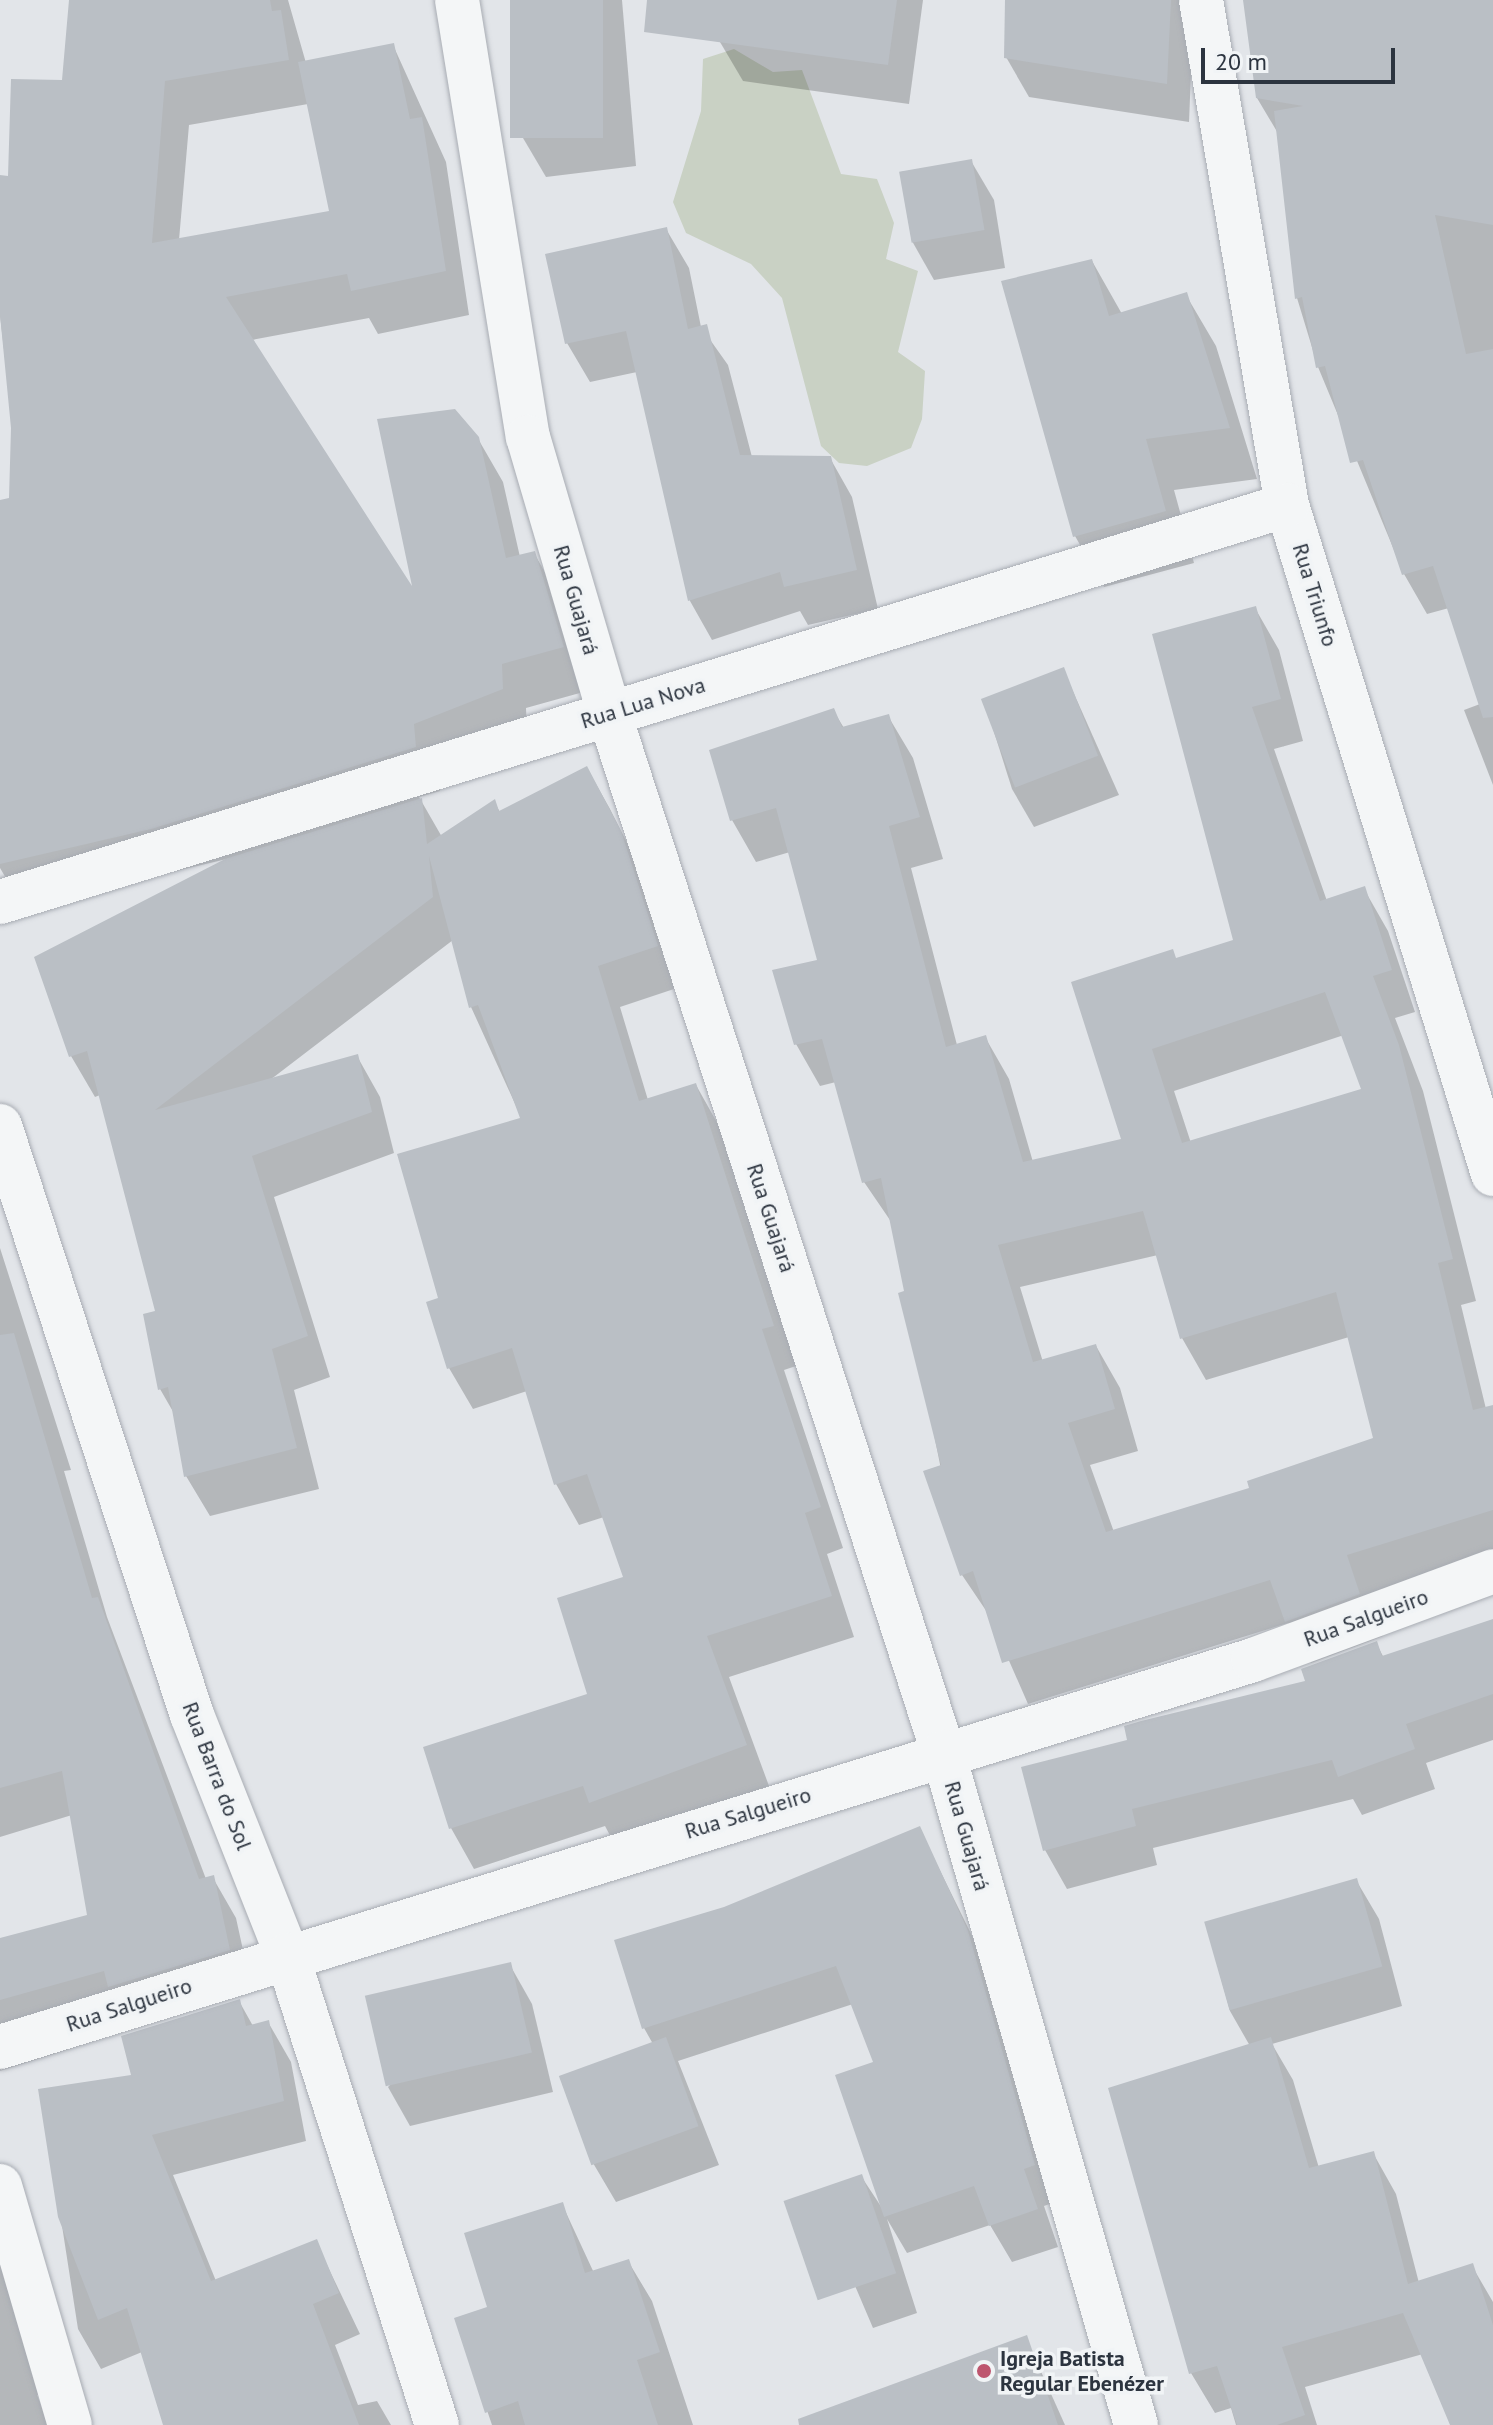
<!DOCTYPE html>
<html>
<head>
<meta charset="utf-8">
<style>
  body { margin:0 }
  #map { position:relative; width:1493px; height:2425px; overflow:hidden; background:#e2e5e9; font-family:"PT Sans",sans-serif }
  div>[style] { position:absolute }
  .green>* { inset:0; background:#c9d1c4 }
  .shadow>* { inset:0; background:#0003 }
  .building>* { inset:0; background:#babfc5; transform-origin:0 0 }
  .roads { filter:drop-shadow(0 0 2px #a8acb3) drop-shadow(0 0 2px #a8acb3) }
  .minor>* { height:44px; margin:-22px; padding:0 22px; transform-origin:22px; border-radius:22px; background:#f4f6f7 }
  .dots>* { width:22px; height:22px; translate:-50% -50%; box-sizing:border-box; border:4px solid #f1f4f6; border-radius:50% }
  span { translate:-50% -50%; white-space:nowrap; text-align:center; line-height:1.15; -webkit-text-stroke:7px #f1f4f6; paint-order:stroke }
  .street-label { font-size:22px; color:#2c343f }
  .poi-label { font-size:22px; color:#2c343f; font-weight:700 }
  .left { translate:0 -50%; text-align:left }
  .scale { position:absolute; left:1201px; top:48px; width:194px; height:36px; box-sizing:border-box; border:4px solid #2c343f; border-top:0; padding-left:10px; font-size:24px; line-height:28px; white-space:nowrap; color:#2c343f; -webkit-text-stroke:6px #f1f4f6; paint-order:stroke }
</style>
</head>
<body>
<div id="map">
  <div class="green">
    <i style="clip-path:polygon(734px 49px,773px 72px,802px 70px,841px 174px,877px 179px,894px 223px,886px 259px,918px 271px,898px 352px,925px 371px,922px 419px,911px 448px,867px 466px,839px 463px,821px 446px,782px 298px,751px 264px,686px 233px,673px 202px,701px 111px,703px 59px)"></i>
  </div>
  <div class="shadow">
    <i style="clip-path:polygon(evenodd,71px 0,288px 0,306px 63px,393px 45px,446px 162px,469px 315px,378px 334px,369px 318px,252px 340px,415px 596px,477px 437px,503px 482px,520px 557px,534px 553px,559px 597px,587px 691px,526px 708px,527px 733px,437px 768px,440px 791px,419px 797px,442px 837px,494px 802px,500px 812px,587px 768px,610px 809px,643px 874px,680px 987px,620px 1007px,648px 1100px,696px 1085px,719px 1126px,796px 1366px,784px 1370px,843px 1548px,827px 1554px,854px 1637px,729px 1677px,769px 1786px,614px 1843px,605px 1826px,474px 1869px,451px 1828px,590px 1695px,625px 1578px,604px 1517px,579px 1525px,556px 1484px,527px 1391px,473px 1409px,449px 1368px,441px 1299px,522px 1119px,471px 1007px,453px 940px,270px 1080px,357px 1056px,380px 1097px,394px 1153px,274px 1197px,330px 1377px,294px 1390px,319px 1489px,210px 1516px,186px 1476px,175px 1415px,160px 1389px,146px 1316px,157px 1312px,100px 1095px,95px 1097px,71px 1056px,36px 958px,231px 858px,23px 907px,0 868px,0 502px,10px 500px,13px 428px,0 315px,0 177px,10px 179px,63px 82px,71px 0,308px 104px,331px 213px,179px 240px,189px 125px,308px 104px)"></i>
    <i style="clip-path:polygon(512px 0,622px 0,636px 166px,546px 177px,523px 138px)"></i>
    <i style="clip-path:polygon(726px 0,923px 0,909px 104px,743px 81px,720px 42px)"></i>
    <i style="clip-path:polygon(1007px 0,1179px 0,1193px 24px,1189px 122px,1029px 97px,1006px 57px)"></i>
    <i style="clip-path:polygon(1245px 0,1493px 0,1493px 785px,1464px 710px,1480px 704px,1449px 608px,1427px 614px,1404px 574px,1318px 367px,1297px 298px,1279px 135px,1257px 98px)"></i>
    <i style="clip-path:polygon(971px 161px,994px 200px,1005px 268px,934px 280px,912px 241px,901px 172px)"></i>
    <i style="clip-path:polygon(666px 229px,689px 268px,701px 327px,728px 365px,752px 457px,830px 458px,852px 497px,878px 609px,808px 625px,800px 611px,712px 640px,690px 601px,637px 372px,590px 382px,567px 343px)"></i>
    <i style="clip-path:polygon(1092px 261px,1122px 314px,1186px 295px,1216px 346px,1257px 479px,1174px 490px,1194px 563px,1104px 587px,1075px 536px)"></i>
    <i style="clip-path:polygon(evenodd,1255px 608px,1279px 650px,1303px 741px,1274px 749px,1327px 901px,1364px 889px,1388px 931px,1415px 1012px,1395px 1018px,1423px 1091px,1476px 1301px,1461px 1305px,1486px 1409px,1493px 1407px,1493px 1560px,1369px 1597px,1383px 1636px,1311px 1663px,1288px 1623px,1028px 1704px,989px 1615px,962px 1575px,892px 1223px,864px 1182px,836px 1082px,820px 1086px,796px 1044px,820px 962px,790px 852px,756px 862px,732px 820px,833px 710px,844px 728px,888px 716px,913px 758px,943px 859px,911px 868px,957px 1045px,985px 1037px,1009px 1079px,1033px 1162px,1124px 1141px,1177px 960px,1235px 941px,1255px 608px,1344px 1035px,1364px 1090px,1191px 1143px,1174px 1091px,1344px 1035px,1255px 608px,1158px 1255px,1182px 1338px,1206px 1380px,1349px 1337px,1375px 1440px,1252px 1490px,1114px 1532px,1090px 1465px,1138px 1451px,1120px 1388px,1096px 1346px,1043px 1362px,1020px 1287px,1158px 1255px)"></i>
    <i style="clip-path:polygon(1063px 669px,1119px 795px,1034px 827px,1012px 789px,984px 700px)"></i>
    <i style="clip-path:polygon(0 1248px,71px 1470px,64px 1471px,107px 1617px,206px 1879px,213px 1878px,236px 1918px,252px 1991px,0 2071px,0 1940px,90px 1916px,72px 1815px,0 1837px)"></i>
    <i style="clip-path:polygon(1493px 1621px,1493px 1740px,1426px 1763px,1435px 1789px,1362px 1815px,1353px 1799px,1153px 1848px,1157px 1865px,1067px 1889px,1045px 1850px,1130px 1741px,1308px 1682px,1376px 1643px,1384px 1658px)"></i>
    <i style="clip-path:polygon(919px 1828px,989px 1970px,1055px 2202px,1044px 2206px,1058px 2247px,1012px 2262px,990px 2225px,907px 2253px,887px 2219px,917px 2313px,873px 2328px,815px 2192px,861px 2176px,884px 2211px,875px 2064px,853px 2004px,678px 2061px,719px 2165px,616px 2202px,593px 2163px,653px 2044px,644px 2028px,725px 1908px)"></i>
    <i style="clip-path:polygon(1356px 1880px,1379px 1919px,1402px 2006px,1272px 2044px,1293px 2080px,1319px 2168px,1373px 2153px,1396px 2194px,1419px 2283px,1472px 2266px,1493px 2302px,1493px 2425px,1452px 2425px,1423px 2354px,1305px 2387px,1317px 2425px,1236px 2425px,1231px 2408px,1215px 2413px,1191px 2373px,1250px 2046px,1230px 2011px,1206px 1924px)"></i>
    <i style="clip-path:polygon(510px 1965px,532px 2004px,553px 2092px,410px 2126px,388px 2087px)"></i>
    <i style="clip-path:polygon(239px 2001px,253px 2026px,268px 2022px,291px 2062px,306px 2141px,173px 2175px,216px 2281px,316px 2242px,360px 2334px,335px 2345px,358px 2405px,377px 2401px,391px 2425px,165px 2425px,142px 2352px,101px 2369px,78px 2329px,41px 2090px,133px 2077px)"></i>
    <i style="clip-path:polygon(562px 2204px,594px 2273px,628px 2261px,652px 2301px,693px 2425px,492px 2425px,456px 2319px,490px 2308px)"></i>
    <i style="clip-path:polygon(0 2238px,44px 2392px,37px 2395px,49px 2425px,0 2425px)"></i>
    <i style="clip-path:polygon(1026px 2338px,1065px 2425px,901px 2425px)"></i>
  </div>
  <div class="building">
    <i style="clip-path:polygon(69px 0,270px 0,272px 11px,281px 10px,289px 60px,165px 81px,152px 243px,329px 211px,298px 62px,394px 43px,410px 119px,422px 117px,446px 271px,351px 291px,347px 274px,226px 297px,412px 586px,377px 419px,455px 409px,479px 437px,506px 558px,535px 551px,564px 647px,502px 664px,503px 689px,414px 724px,416px 747px,151px 829px,0 864px,0 500px,9px 498px,11px 428px,0 315px,0 175px,8px 176px,11px 79px,62px 80px)"></i>
    <i style="left:510px;top:0;width:93px;height:138px"></i>
    <i style="clip-path:polygon(647px 0,897px 0,888px 65px,644px 32px)"></i>
    <i style="clip-path:polygon(1005px 0,1171px 0,1167px 84px,1004px 58px)"></i>
    <i style="clip-path:polygon(1243px 0,1493px 0,1493px 225px,1435px 215px,1466px 354px,1493px 349px,1493px 717px,1483px 718px,1433px 566px,1402px 575px,1363px 460px,1350px 463px,1325px 366px,1316px 368px,1302px 297px,1295px 299px,1274px 111px,1303px 106px,1256px 98px)"></i>
    <i style="left:972px;top:159px;width:72px;height:74px;rotate:80deg"></i>
    <i style="clip-path:polygon(667px 227px,688px 329px,707px 324px,740px 455px,831px 456px,857px 570px,784px 587px,780px 572px,688px 601px,626px 331px,565px 344px,545px 254px)"></i>
    <i style="clip-path:polygon(1092px 259px,1109px 316px,1187px 292px,1230px 428px,1146px 439px,1166px 511px,1073px 537px,1001px 281px)"></i>
    <i style="clip-path:polygon(evenodd,1256px 606px,1281px 699px,1252px 707px,1320px 901px,1365px 886px,1392px 970px,1373px 976px,1399px 1045px,1453px 1259px,1438px 1263px,1473px 1410px,1493px 1405px,1493px 1510px,1347px 1555px,1360px 1594px,1285px 1622px,1270px 1580px,1002px 1663px,973px 1571px,960px 1576px,923px 1471px,941px 1465px,898px 1293px,904px 1291px,881px 1178px,862px 1183px,822px 1039px,794px 1045px,772px 970px,817px 960px,776px 808px,730px 821px,709px 750px,834px 708px,842px 727px,889px 714px,920px 817px,889px 826px,946px 1047px,986px 1035px,1023px 1162px,1121px 1139px,1071px 982px,1173px 949px,1176px 958px,1233px 940px,1152px 634px,1256px 606px,1325px 992px,1361px 1089px,1182px 1143px,1152px 1049px,1325px 992px,1256px 606px,1143px 1211px,1180px 1339px,1336px 1292px,1373px 1438px,1247px 1481px,1249px 1488px,1106px 1532px,1068px 1423px,1115px 1409px,1096px 1344px,1033px 1362px,998px 1245px,1143px 1211px)"></i>
    <i style="left:1064px;top:667px;width:95px;height:89px;rotate:69deg"></i>
    <i style="clip-path:polygon(587px 766px,621px 831px,658px 946px,598px 966px,639px 1101px,696px 1083px,774px 1326px,762px 1329px,821px 1507px,805px 1513px,832px 1596px,707px 1636px,747px 1745px,589px 1803px,583px 1786px,449px 1829px,423px 1747px,587px 1694px,557px 1598px,623px 1577px,587px 1474px,554px 1485px,512px 1348px,447px 1369px,426px 1302px,438px 1298px,397px 1154px,520px 1118px,478px 1005px,469px 1008px,429px 856px,433px 897px,155px 1110px,358px 1054px,372px 1112px,252px 1156px,308px 1336px,272px 1349px,297px 1448px,184px 1477px,168px 1387px,158px 1390px,143px 1314px,155px 1311px,87px 1051px,69px 1057px,34px 957px,225px 859px,422px 798px,427px 844px,495px 799px,499px 811px)"></i>
    <i style="clip-path:polygon(14px 1333px,92px 1598px,98px 1597px,199px 1879px,214px 1875px,230px 1950px,108px 1987px,104px 1971px,0 2000px,0 1938px,87px 1915px,62px 1771px,0 1788px,0 1335px)"></i>
    <i style="clip-path:polygon(1493px 1619px,1493px 1694px,1406px 1724px,1415px 1749px,1338px 1777px,1332px 1760px,1132px 1809px,1136px 1826px,1043px 1851px,1021px 1767px,1127px 1740px,1124px 1726px,1141px 1721px,1305px 1681px,1301px 1669px,1377px 1641px,1382px 1656px)"></i>
    <i style="clip-path:polygon(920px 1826px,968px 1931px,1035px 2165px,1024px 2169px,1038px 2209px,989px 2226px,974px 2186px,884px 2217px,835px 2075px,873px 2062px,836px 1966px,642px 2029px,614px 1940px,724px 1907px)"></i>
    <i style="left:1357px;top:1878px;width:92px;height:159px;rotate:74deg"></i>
    <i style="left:511px;top:1962px;width:93px;height:150px;rotate:77deg"></i>
    <i style="clip-path:polygon(240px 1999px,246px 2026px,269px 2020px,284px 2101px,152px 2135px,211px 2281px,317px 2239px,339px 2293px,313px 2304px,359px 2425px,163px 2425px,127px 2308px,98px 2320px,58px 2217px,38px 2089px,131px 2075px,121px 2036px)"></i>
    <i style="left:666px;top:2037px;width:95px;height:114px;rotate:70deg"></i>
    <i style="clip-path:polygon(1271px 2037px,1309px 2168px,1374px 2151px,1408px 2284px,1473px 2263px,1493px 2325px,1493px 2425px,1450px 2425px,1403px 2313px,1282px 2347px,1305px 2415px,1277px 2425px,1237px 2425px,1217px 2366px,1189px 2374px,1108px 2088px)"></i>
    <i style="left:862px;top:2174px;width:105px;height:83px;rotate:71deg"></i>
    <i style="clip-path:polygon(563px 2202px,585px 2273px,629px 2259px,660px 2352px,637px 2360px,658px 2425px,525px 2425px,518px 2401px,485px 2413px,454px 2318px,487px 2307px,464px 2233px)"></i>
    <i style="clip-path:polygon(1027px 2335px,1058px 2425px,799px 2425px,798px 2419px)"></i>
  </div>
  <div class="roads">
    <div class="minor">
      <i style="left:457px;top:0;width:443px;rotate:80.8deg"></i>
      <i style="left:528px;top:437px;width:288px;rotate:73.6deg"></i>
      <i style="left:609px;top:713px;width:1091px;rotate:72.18deg"></i>
      <i style="left:943px;top:1752px;width:700px;rotate:74deg"></i>
      <i style="left:1201px;top:0;width:512px;rotate:80.34deg"></i>
      <i style="left:1287px;top:505px;width:700px;rotate:72.89deg"></i>
      <i style="left:0;top:902px;width:1347px;rotate:-17.14deg"></i>
      <i style="left:0;top:1126px;width:620px;rotate:71.95deg"></i>
      <i style="left:192px;top:1715px;width:258px;rotate:68.4deg"></i>
      <i style="left:287px;top:1955px;width:493px;rotate:72.3deg"></i>
      <i style="left:0;top:2047px;width:1311px;rotate:-17.16deg"></i>
      <i style="left:1253px;top:1660px;width:256px;rotate:-20.3deg"></i>
      <i style="left:0;top:2186px;width:249px;rotate:73.7deg"></i>
    </div>
  </div>
  <div class="dots">
    <i style="left:984px;top:2371px;background:#be566f"></i>
  </div>
  <div class="street-label">
    <span style="left:1315px;top:595px;rotate:73deg">Rua Triunfo</span>
    <span style="left:576px;top:600px;rotate:74deg">Rua Guajará</span>
    <span style="left:643px;top:703px;rotate:-17deg">Rua Lua Nova</span>
    <span style="left:771px;top:1218px;rotate:72deg">Rua Guajará</span>
    <span style="left:1366px;top:1618px;rotate:-20deg">Rua Salgueiro</span>
    <span style="left:217px;top:1776px;rotate:69deg">Rua Barra do Sol</span>
    <span style="left:748px;top:1813px;rotate:-17deg">Rua Salgueiro</span>
    <span style="left:967px;top:1836px;rotate:74deg">Rua Guajará</span>
    <span style="left:129px;top:2005px;rotate:-18deg">Rua Salgueiro</span>
  </div>
  <div class="poi-label">
    <span class="left" style="left:1000px;top:2371px">Igreja Batista<br>Regular Ebenézer</span>
  </div>
  <div class="scale">20 m</div>
</div>
</body>
</html>
